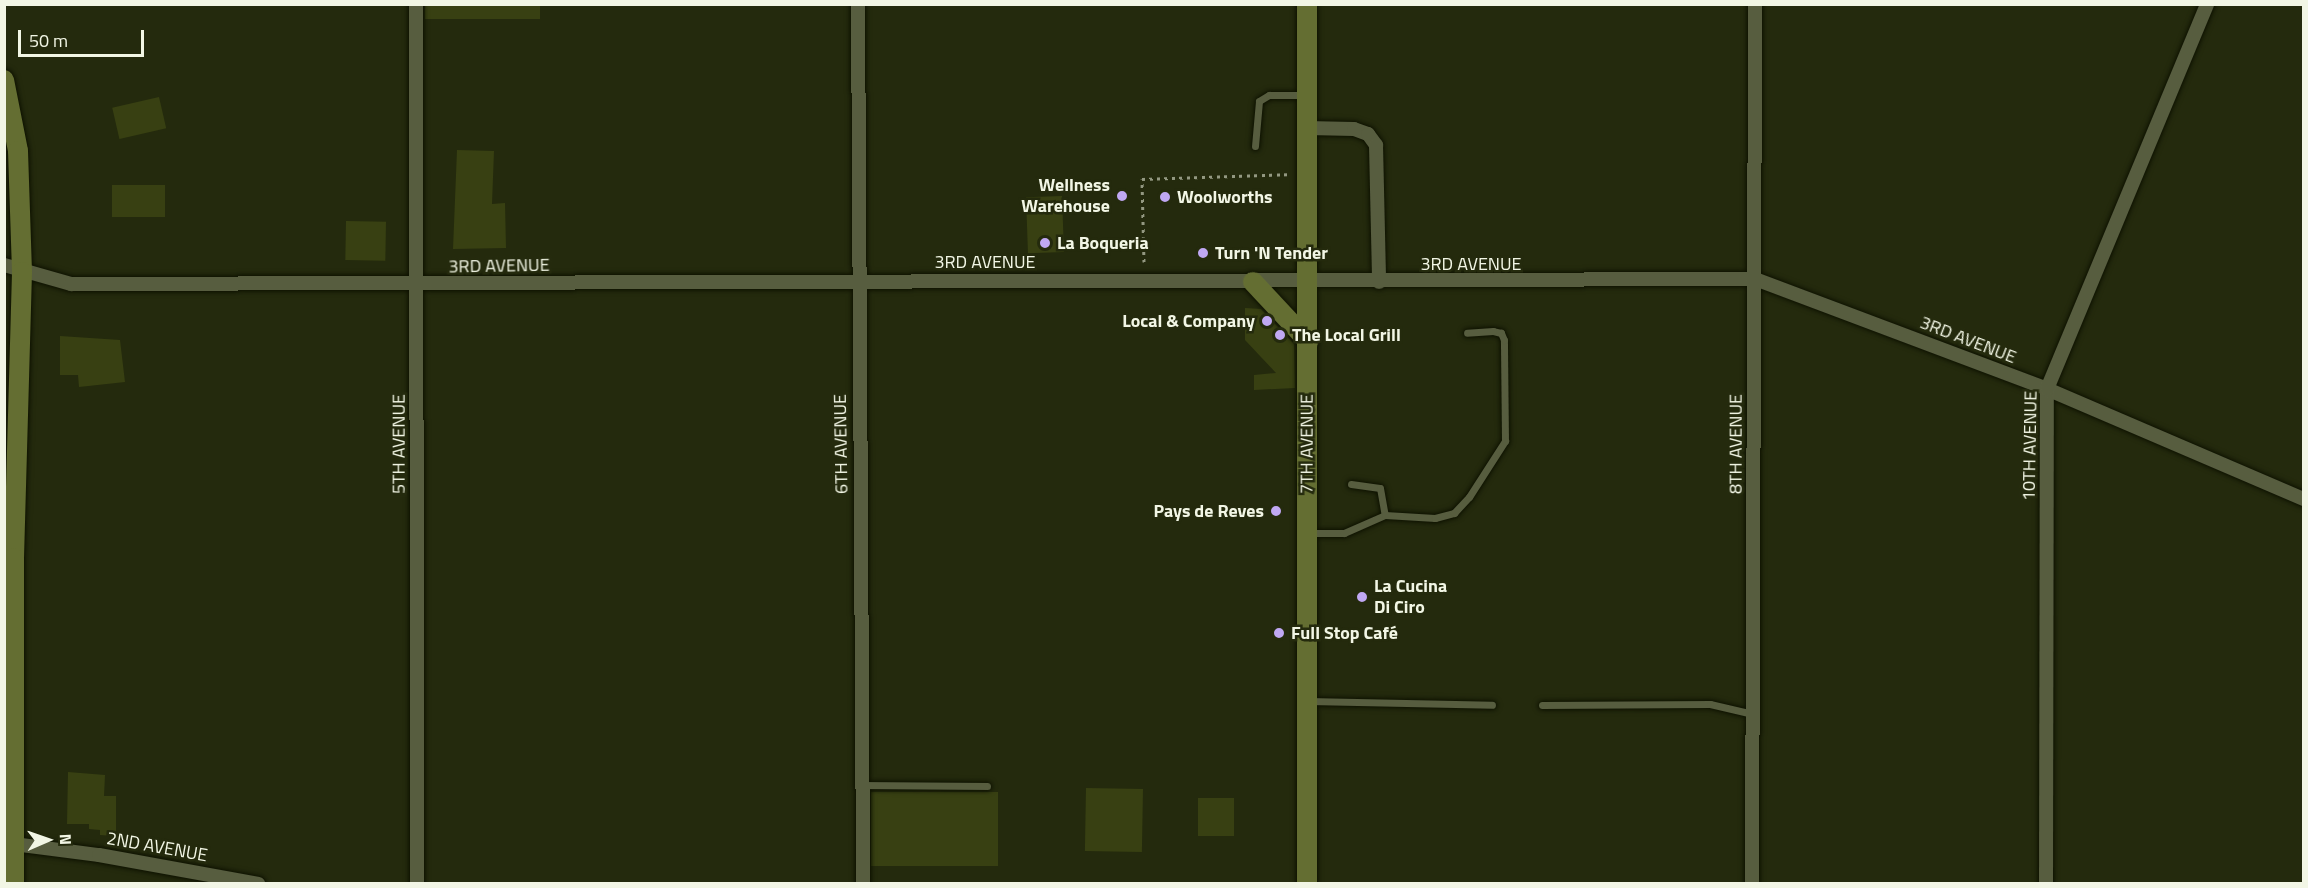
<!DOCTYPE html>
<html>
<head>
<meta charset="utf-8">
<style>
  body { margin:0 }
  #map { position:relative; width:2308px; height:888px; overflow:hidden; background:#242a0d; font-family:"Titillium Web",sans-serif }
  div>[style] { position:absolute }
  .building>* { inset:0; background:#384012; transform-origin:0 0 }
  .path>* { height:3px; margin-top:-1.5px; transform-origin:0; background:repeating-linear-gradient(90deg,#939881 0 3px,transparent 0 7.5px) }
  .roads { filter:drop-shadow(0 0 2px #0e1200) drop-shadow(0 0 2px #0e1200) }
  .lane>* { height:7px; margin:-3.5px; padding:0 3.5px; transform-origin:3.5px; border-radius:3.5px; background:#575d3f }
  .street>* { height:14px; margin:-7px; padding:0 7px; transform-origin:7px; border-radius:7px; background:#575d3f }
  .secondary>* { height:20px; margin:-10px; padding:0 10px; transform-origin:10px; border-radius:10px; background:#646e32 }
  .dots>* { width:16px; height:16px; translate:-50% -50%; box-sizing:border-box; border:3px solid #242a0d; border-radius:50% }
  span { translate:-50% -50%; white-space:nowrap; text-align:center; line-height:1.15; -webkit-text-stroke:5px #242a0d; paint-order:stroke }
  .poi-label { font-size:18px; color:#f2f6e5; font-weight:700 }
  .right { translate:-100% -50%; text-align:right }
  .left { translate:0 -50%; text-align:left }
  .street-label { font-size:18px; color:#f2f6e5 }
  .frame { position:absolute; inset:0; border:6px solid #f2f6e5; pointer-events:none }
  .north { position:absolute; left:18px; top:810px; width:60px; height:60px; -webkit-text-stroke:4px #242a0d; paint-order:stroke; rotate:88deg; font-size:16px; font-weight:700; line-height:24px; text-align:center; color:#f2f6e5 }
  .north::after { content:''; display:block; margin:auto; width:21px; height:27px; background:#f2f6e5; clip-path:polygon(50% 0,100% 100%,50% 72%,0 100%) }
  .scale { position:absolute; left:18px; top:30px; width:126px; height:27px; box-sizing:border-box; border:3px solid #f2f6e5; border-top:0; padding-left:8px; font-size:18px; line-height:21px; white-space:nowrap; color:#f2f6e5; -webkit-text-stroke:4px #242a0d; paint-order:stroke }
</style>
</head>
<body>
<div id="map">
  <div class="building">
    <i style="left:425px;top:4px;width:115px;height:15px"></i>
    <i style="left:159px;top:97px;width:32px;height:48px;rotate:77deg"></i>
    <i style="clip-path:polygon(457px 150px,494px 151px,492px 204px,505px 203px,506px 248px,453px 249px)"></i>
    <i style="left:112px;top:185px;width:53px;height:32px"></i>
    <i style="left:1062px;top:196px;width:56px;height:36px;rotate:88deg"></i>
    <i style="left:346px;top:221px;width:40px;height:39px;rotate:1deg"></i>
    <i style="clip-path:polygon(1245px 308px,1261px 309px,1294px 344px,1295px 388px,1254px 390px,1254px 375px,1276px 373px,1245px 340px)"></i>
    <i style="clip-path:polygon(60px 336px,120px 340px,125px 382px,79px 387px,78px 375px,60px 375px)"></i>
    <i style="clip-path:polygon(68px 772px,105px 775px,104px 796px,116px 796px,116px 836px,100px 835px,100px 830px,89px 829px,89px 824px,67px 824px)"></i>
    <i style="left:1086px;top:788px;width:57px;height:63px;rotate:1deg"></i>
    <i style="left:871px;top:792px;width:127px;height:74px"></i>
    <i style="left:1198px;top:798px;width:36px;height:38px"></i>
  </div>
  <div class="path">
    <i style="left:1144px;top:262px;width:83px;rotate:-91.4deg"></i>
    <i style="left:1142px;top:179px;width:147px;rotate:-1.9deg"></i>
  </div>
  <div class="roads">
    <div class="lane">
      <i style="left:1255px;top:146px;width:45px;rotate:-84.9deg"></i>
      <i style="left:1259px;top:101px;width:12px;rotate:-31deg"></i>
      <i style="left:1269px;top:95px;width:36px"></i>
      <i style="left:1351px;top:484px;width:29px;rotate:8deg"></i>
      <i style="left:1380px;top:488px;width:27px;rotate:80deg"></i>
      <i style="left:1309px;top:533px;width:35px"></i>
      <i style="left:1344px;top:533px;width:45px;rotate:-23.7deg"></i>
      <i style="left:1385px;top:515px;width:50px;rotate:3.4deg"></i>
      <i style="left:1435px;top:518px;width:20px;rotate:-15deg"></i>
      <i style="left:1454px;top:513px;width:22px;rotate:-47deg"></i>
      <i style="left:1469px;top:497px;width:67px;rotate:-57.3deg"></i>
      <i style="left:1505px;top:441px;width:101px;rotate:-90.6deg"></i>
      <i style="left:1504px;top:340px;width:8px;rotate:-113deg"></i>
      <i style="left:1501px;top:333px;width:8px;rotate:-166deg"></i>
      <i style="left:1493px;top:331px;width:26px;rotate:176deg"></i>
      <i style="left:1308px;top:701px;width:184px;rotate:1.2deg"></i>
      <i style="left:1542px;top:705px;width:168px;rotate:-0.3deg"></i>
      <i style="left:1710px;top:704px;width:44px;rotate:13.1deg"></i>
      <i style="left:863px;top:785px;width:124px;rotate:0.5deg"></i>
    </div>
    <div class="street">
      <i style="left:416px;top:4px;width:880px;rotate:89.93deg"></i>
      <i style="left:858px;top:4px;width:880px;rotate:89.67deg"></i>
      <i style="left:1307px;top:128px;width:47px;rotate:1.2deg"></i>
      <i style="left:1354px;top:129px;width:15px;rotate:20deg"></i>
      <i style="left:1368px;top:134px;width:14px;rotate:54deg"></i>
      <i style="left:1376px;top:145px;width:137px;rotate:88.7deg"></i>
      <i style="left:4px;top:265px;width:70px;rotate:15.8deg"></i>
      <i style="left:71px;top:284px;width:1684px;rotate:-0.17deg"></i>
      <i style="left:1755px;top:279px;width:312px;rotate:20.6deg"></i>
      <i style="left:2047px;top:389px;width:280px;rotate:23.2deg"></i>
      <i style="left:6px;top:843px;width:94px;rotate:7.4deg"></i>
      <i style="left:99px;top:855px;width:162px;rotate:10.3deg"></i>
      <i style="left:1752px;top:884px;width:880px;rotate:-89.8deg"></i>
      <i style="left:2046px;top:884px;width:495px;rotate:-89.9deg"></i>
      <i style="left:2047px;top:389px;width:417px;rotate:-67.4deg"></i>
    </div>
    <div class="secondary">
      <i style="left:4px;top:80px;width:72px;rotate:78.8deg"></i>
      <i style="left:18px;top:151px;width:121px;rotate:88.1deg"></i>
      <i style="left:22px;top:272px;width:286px;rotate:91.6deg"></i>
      <i style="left:14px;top:558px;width:326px;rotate:90deg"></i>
      <i style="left:1253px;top:282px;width:81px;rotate:47deg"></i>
      <i style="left:1307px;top:884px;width:880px;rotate:-90deg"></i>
    </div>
  </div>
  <div class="dots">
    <i style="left:1122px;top:196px;background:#c0a8f3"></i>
    <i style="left:1165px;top:197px;background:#c0a8f3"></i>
    <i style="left:1045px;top:243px;background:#c0a8f3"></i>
    <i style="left:1203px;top:253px;background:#c0a8f3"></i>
    <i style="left:1267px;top:321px;background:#c0a8f3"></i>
    <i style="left:1280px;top:335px;background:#c0a8f3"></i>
    <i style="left:1276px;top:511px;background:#c0a8f3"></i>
    <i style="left:1362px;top:597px;background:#c0a8f3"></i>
    <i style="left:1279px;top:633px;background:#c0a8f3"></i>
  </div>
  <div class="poi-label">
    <span class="right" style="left:1110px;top:196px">Wellness<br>Warehouse</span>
    <span class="left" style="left:1177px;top:197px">Woolworths</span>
    <span class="left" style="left:1057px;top:243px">La Boqueria</span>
    <span class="left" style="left:1215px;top:253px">Turn 'N Tender</span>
    <span class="right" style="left:1255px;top:321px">Local &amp; Company</span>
    <span class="left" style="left:1292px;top:335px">The Local Grill</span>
    <span class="right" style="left:1264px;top:511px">Pays de Reves</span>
    <span class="left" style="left:1374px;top:597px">La Cucina<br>Di Ciro</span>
    <span class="left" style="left:1291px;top:633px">Full Stop Café</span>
  </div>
  <div class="street-label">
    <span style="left:985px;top:262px">3RD AVENUE</span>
    <span style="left:1471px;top:264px">3RD AVENUE</span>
    <span style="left:499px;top:266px;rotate:-1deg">3RD AVENUE</span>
    <span style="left:1968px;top:340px;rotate:21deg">3RD AVENUE</span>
    <span style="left:399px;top:444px;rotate:-90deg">5TH AVENUE</span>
    <span style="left:841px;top:444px;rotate:-91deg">6TH AVENUE</span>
    <span style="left:1307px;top:444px;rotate:-90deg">7TH AVENUE</span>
    <span style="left:1736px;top:444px;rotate:-90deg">8TH AVENUE</span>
    <span style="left:2030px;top:446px;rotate:-89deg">10TH AVENUE</span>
    <span style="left:157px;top:847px;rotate:10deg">2ND AVENUE</span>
  </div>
  <div class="frame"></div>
  <div class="north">N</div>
  <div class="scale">50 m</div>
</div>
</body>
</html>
